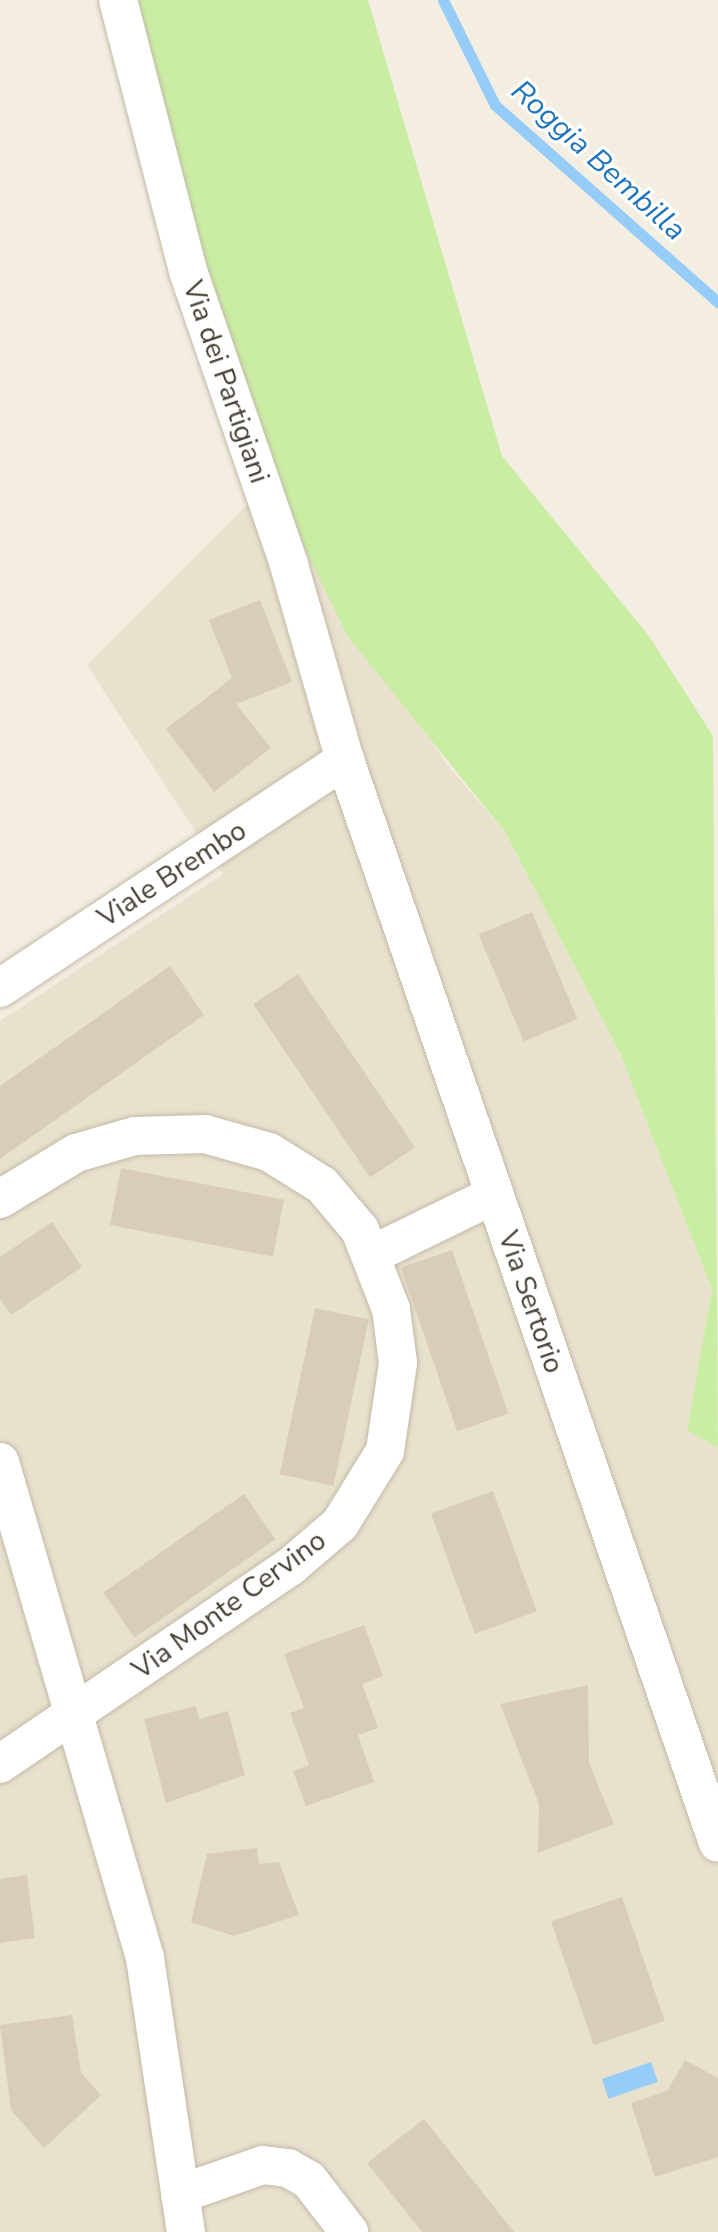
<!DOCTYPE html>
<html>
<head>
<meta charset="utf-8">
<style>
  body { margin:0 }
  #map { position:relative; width:718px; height:2232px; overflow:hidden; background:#f3eee1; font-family:"Nunito Sans",sans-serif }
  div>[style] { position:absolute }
  .residential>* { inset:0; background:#e8e1ce }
  .green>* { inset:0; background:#caeda4 }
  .water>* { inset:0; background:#95ccf8; transform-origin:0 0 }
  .stream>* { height:11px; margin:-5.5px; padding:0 5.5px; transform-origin:5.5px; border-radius:5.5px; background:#95ccf8 }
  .building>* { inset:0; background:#d9cdb8; transform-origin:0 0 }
  .roads { filter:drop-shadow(0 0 2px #c2b9a6) drop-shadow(0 0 2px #c2b9a6) }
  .minor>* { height:38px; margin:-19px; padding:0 19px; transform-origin:19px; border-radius:19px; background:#fff }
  span { translate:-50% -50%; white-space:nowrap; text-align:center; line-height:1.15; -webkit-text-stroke:6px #fff; paint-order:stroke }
  .street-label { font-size:28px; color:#453e31 }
  .water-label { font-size:30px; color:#1f74bc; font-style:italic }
</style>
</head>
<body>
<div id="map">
  <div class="residential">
    <i style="clip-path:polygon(272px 480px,444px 761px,505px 832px,619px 1051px,712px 1289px,687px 1431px,718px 1447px,718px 2232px,0 2232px,0 1021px,223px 874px,87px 665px)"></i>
  </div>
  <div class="green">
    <i style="clip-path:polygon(138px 0,368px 0,502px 456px,649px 636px,713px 736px,718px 1447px,687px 1431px,712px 1289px,619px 1051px,505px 832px,348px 637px,272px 480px,211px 311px)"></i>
  </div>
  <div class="water">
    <i style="left:651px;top:2062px;width:21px;height:52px;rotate:71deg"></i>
  </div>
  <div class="stream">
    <i style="left:443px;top:0;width:117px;rotate:63.7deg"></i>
    <i style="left:495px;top:105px;width:298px;rotate:41.5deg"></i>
  </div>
  <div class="building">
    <i style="clip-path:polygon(260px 600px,292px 682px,236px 704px,271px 748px,214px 792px,166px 729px,232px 678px,209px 620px)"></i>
    <i style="left:532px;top:912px;width:116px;height:58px;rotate:67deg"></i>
    <i style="clip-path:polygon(170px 966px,204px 1015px,0 1159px,0 1086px)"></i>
    <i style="left:298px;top:974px;width:209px;height:54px;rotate:56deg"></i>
    <i style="left:121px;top:1168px;width:166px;height:58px;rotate:11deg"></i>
    <i style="clip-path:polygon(52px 1222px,82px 1267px,11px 1315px,0 1299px,0 1257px)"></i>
    <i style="left:452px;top:1250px;width:173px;height:54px;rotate:71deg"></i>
    <i style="left:315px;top:1308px;width:55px;height:170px;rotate:12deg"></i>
    <i style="left:493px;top:1491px;width:128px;height:66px;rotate:70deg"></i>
    <i style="left:244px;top:1494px;width:55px;height:172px;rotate:55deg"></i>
    <i style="clip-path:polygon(364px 1625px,383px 1676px,362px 1684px,378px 1728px,358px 1735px,374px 1782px,306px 1806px,293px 1771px,309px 1765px,290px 1713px,304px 1708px,284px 1654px)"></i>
    <i style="clip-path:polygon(588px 1685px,589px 1763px,614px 1824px,538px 1853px,539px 1804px,500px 1704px)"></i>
    <i style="clip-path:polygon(196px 1706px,199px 1719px,228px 1711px,245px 1775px,166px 1803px,144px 1719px)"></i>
    <i style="clip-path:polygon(257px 1848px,259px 1864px,279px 1862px,299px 1915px,234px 1936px,191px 1922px,207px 1854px)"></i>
    <i style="clip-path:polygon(27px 1875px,35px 1938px,0 1943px,0 1879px)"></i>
    <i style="left:622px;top:1897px;width:131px;height:75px;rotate:71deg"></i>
    <i style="clip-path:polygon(72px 2015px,81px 2073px,101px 2095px,44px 2148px,11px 2110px,0 2025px)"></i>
    <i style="clip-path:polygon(685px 2060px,718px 2078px,718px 2157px,655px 2177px,631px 2103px,667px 2091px)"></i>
    <i style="clip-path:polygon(424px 2119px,514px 2232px,422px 2232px,367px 2163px)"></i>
  </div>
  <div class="roads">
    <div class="minor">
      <i style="left:118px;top:0;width:280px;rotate:75.5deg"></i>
      <i style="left:188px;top:271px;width:311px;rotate:71deg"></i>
      <i style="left:289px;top:565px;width:203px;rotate:74deg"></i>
      <i style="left:345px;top:760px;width:1145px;rotate:71deg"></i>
      <i style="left:0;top:988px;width:414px;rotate:-33.5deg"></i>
      <i style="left:0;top:1199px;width:89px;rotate:-31.2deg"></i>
      <i style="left:76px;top:1153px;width:61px;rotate:-16.1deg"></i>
      <i style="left:135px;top:1136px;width:70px;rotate:-1.6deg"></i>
      <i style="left:205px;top:1134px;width:66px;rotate:15.7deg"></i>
      <i style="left:269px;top:1152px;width:62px;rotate:31.9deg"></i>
      <i style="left:322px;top:1185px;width:59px;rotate:49.8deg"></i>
      <i style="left:360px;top:1230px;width:85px;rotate:68.6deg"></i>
      <i style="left:391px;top:1309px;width:54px;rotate:82.6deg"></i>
      <i style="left:398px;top:1363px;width:89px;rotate:98.4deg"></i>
      <i style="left:385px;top:1451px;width:86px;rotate:121.7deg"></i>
      <i style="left:340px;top:1524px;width:65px;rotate:139.4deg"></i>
      <i style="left:291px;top:1566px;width:352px;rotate:145.8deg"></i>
      <i style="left:373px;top:1254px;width:135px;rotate:-26deg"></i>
      <i style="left:0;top:1462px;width:517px;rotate:73.7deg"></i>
      <i style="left:145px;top:1958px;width:277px;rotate:81.5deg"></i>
      <i style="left:180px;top:2194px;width:88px;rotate:-19.3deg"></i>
      <i style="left:263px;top:2165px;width:25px;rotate:7deg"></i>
      <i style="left:288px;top:2168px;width:24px;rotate:30deg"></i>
      <i style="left:309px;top:2180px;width:66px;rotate:52.4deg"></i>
    </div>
  </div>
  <div class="street-label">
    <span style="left:226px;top:382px;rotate:71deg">Via dei Partigiani</span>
    <span style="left:172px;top:874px;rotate:-33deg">Viale Brembo</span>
    <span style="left:531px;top:1302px;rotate:71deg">Via Sertorio</span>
    <span style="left:229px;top:1605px;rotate:-36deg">Via Monte Cervino</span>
  </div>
  <div class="water-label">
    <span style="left:598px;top:161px;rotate:42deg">Roggia Bembilla</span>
  </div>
</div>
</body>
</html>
